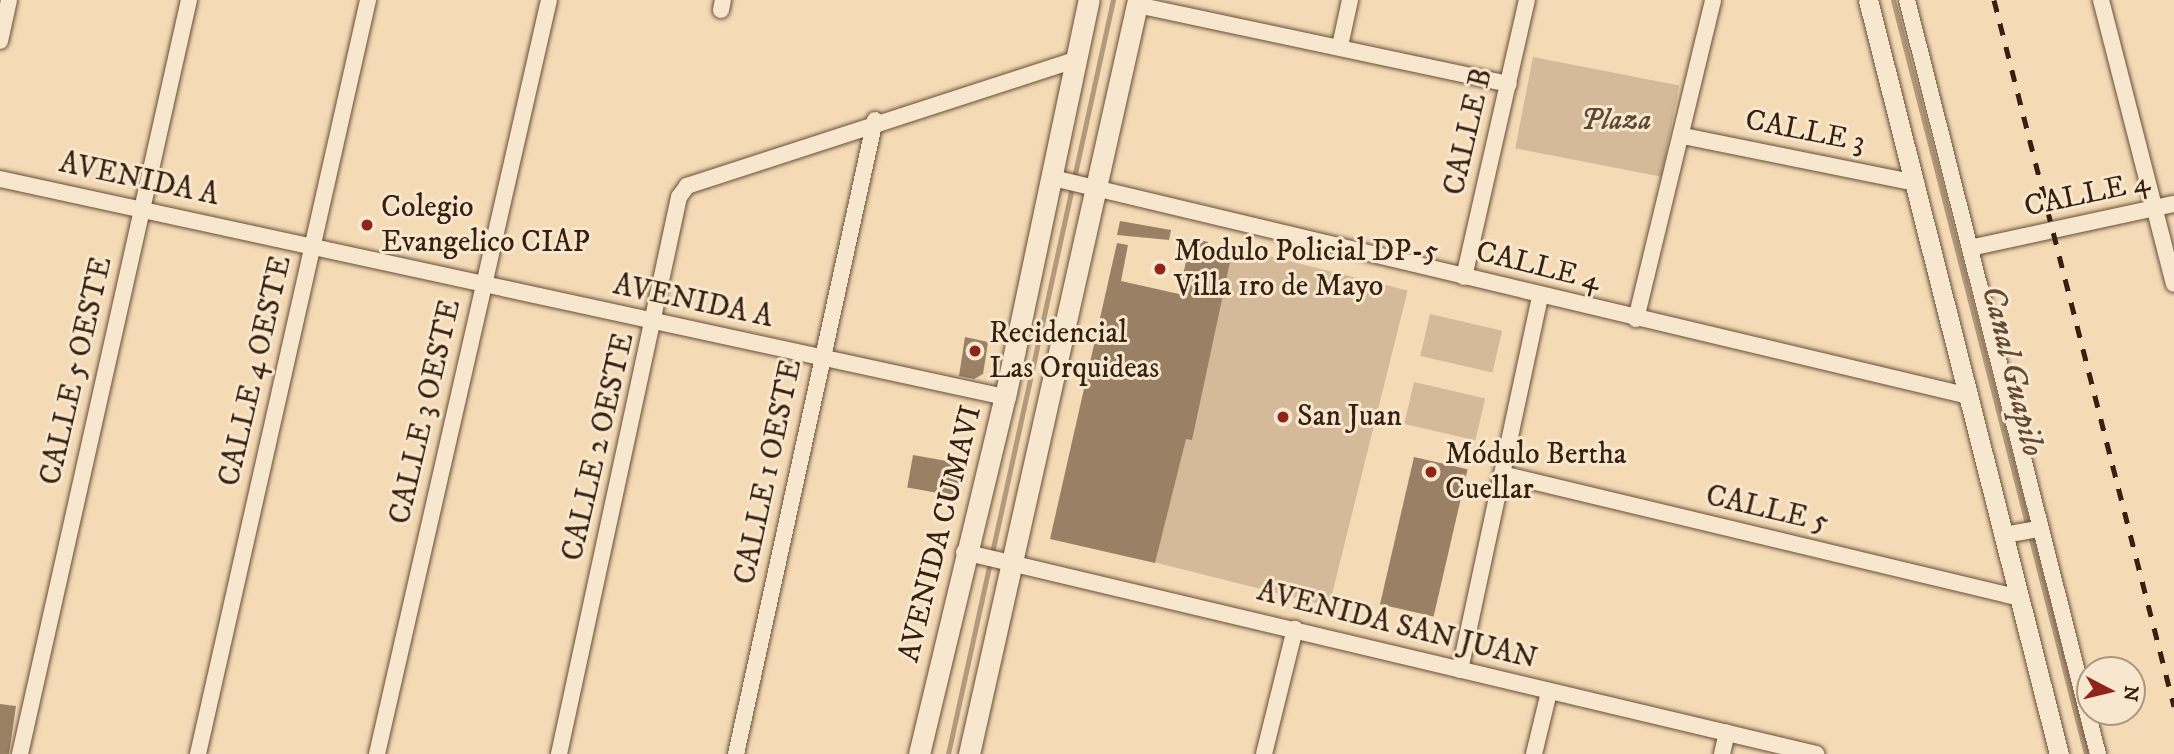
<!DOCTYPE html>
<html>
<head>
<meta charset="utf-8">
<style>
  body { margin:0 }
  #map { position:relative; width:2174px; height:754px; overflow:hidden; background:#f4dab5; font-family:"IM FELL DW Pica",serif }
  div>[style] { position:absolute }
  .green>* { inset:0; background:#d4ba99; transform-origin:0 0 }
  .stream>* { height:5px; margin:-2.5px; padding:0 2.5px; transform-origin:2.5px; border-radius:2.5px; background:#b49a7d }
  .building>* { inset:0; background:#9a8065; transform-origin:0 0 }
  .roads { filter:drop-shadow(0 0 2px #674e38) drop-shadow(0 0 2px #674e38) }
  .minor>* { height:16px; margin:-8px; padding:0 8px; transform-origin:8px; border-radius:8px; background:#f8e7cf }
  .tertiary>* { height:19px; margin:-9.5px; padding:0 9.5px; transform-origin:9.5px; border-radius:9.5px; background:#f8e7cf }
  .secondary>* { height:21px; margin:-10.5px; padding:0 10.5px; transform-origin:10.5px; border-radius:10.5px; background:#f8e7cf }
  .rail>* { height:5px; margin-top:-2.5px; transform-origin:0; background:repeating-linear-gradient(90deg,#381f0f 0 12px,transparent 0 24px) }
  .dots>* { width:19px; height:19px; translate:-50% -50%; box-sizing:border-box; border:4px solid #f8e7cf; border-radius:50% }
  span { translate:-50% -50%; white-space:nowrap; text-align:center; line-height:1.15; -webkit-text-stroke:6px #f8e7cf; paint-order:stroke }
  .park-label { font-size:30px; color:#5f4632; font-style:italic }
  .street-label { font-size:30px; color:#381f0f }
  .poi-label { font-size:30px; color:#381f0f }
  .left { translate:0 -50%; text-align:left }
  .water-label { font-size:32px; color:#634a36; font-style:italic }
  .north { position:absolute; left:2076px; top:656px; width:70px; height:70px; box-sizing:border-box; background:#f8e7cf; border:2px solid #ab9782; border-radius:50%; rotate:97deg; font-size:19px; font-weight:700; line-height:28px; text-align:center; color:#381f0f }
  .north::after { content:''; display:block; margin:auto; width:24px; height:32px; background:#8f2418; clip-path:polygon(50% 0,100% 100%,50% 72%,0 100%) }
</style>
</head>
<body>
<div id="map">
  <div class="green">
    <i style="left:1533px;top:57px;width:149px;height:93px;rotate:11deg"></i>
    <i style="left:1233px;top:247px;width:180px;height:325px;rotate:14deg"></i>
    <i style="left:1430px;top:314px;width:74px;height:43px;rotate:13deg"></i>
    <i style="left:1414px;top:382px;width:73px;height:43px;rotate:13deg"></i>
  </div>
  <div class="stream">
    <i style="left:1893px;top:0;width:778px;rotate:75.64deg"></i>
    <i style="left:948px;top:754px;width:772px;rotate:-77.66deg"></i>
  </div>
  <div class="building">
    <i style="clip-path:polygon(1120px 221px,1171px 230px,1169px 240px,1117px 235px)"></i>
    <i style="clip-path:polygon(1191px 238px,1208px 242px,1205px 256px,1230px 262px,1192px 440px,1186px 439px,1155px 563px,1050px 539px,1117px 243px,1128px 245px,1121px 281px,1179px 294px)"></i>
    <i style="clip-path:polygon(965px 337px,988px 342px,983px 374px,974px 379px,959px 376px)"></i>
    <i style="left:913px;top:455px;width:50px;height:33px;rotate:10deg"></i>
    <i style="left:1414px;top:457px;width:55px;height:151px;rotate:13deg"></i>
    <i style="clip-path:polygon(0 704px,16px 706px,9px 754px,0 754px)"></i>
  </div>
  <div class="roads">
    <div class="minor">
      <i style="left:1907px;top:0;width:778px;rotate:75.79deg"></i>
      <i style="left:2101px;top:0;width:293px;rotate:75.6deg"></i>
      <i style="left:1137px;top:5px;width:380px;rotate:12deg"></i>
      <i style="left:721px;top:10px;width:10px;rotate:-79deg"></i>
      <i style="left:0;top:41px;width:42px;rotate:-77.6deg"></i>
      <i style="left:1340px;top:46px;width:47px;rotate:-77.7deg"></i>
      <i style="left:1683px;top:136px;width:238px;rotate:11.4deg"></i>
      <i style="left:1053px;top:178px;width:942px;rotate:13.39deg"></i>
      <i style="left:0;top:179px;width:1028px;rotate:12.24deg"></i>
      <i style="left:1970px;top:248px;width:209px;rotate:-12.2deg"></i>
      <i style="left:1464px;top:277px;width:284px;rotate:-77.2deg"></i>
      <i style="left:1636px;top:319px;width:328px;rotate:-76.4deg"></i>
      <i style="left:1502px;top:474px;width:533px;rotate:13.46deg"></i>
      <i style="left:2004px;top:535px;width:36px;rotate:-10deg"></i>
      <i style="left:964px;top:552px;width:876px;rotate:13.34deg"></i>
      <i style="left:1460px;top:670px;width:381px;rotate:-77.9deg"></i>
      <i style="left:20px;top:754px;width:773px;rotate:-77.37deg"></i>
      <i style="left:198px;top:754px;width:773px;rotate:-77.29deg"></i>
      <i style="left:377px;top:754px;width:773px;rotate:-77.15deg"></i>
      <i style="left:559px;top:754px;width:570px;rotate:-77.84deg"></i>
      <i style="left:679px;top:197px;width:14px;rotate:-54deg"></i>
      <i style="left:687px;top:186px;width:410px;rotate:-18deg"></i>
      <i style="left:736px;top:754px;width:649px;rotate:-77.63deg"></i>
      <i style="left:1264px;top:754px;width:129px;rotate:-76.1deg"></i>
      <i style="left:1534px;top:754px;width:64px;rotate:-76.4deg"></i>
      <i style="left:1722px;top:754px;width:22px;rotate:-77deg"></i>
    </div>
    <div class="tertiary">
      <i style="left:1868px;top:0;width:778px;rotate:75.79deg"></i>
    </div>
    <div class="secondary">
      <i style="left:919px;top:754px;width:367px;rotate:-76.5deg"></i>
      <i style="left:1005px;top:397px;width:406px;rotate:-78.1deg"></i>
      <i style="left:969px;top:754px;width:773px;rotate:-77.37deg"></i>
    </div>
  </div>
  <div class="rail">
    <i style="left:1994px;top:0;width:729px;rotate:75.7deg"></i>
  </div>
  <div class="dots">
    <i style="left:367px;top:225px;background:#8f2418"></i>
    <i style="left:1160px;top:269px;background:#8f2418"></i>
    <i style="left:975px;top:351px;background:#8f2418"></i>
    <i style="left:1283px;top:417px;background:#8f2418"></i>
    <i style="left:1431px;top:472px;background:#8f2418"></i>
  </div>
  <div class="park-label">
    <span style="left:1616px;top:121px">Plaza</span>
  </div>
  <div class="street-label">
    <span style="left:1469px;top:132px;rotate:-77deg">CALLE B</span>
    <span style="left:1805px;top:132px;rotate:11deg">CALLE 3</span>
    <span style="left:139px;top:180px;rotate:12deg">AVENIDA A</span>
    <span style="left:2087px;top:195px;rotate:-12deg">CALLE 4</span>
    <span style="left:1538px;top:267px;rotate:14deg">CALLE 4</span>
    <span style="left:693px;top:302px;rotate:12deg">AVENIDA A</span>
    <span style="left:77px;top:371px;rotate:-77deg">CALLE 5 OESTE</span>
    <span style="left:256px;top:371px;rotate:-77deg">CALLE 4 OESTE</span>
    <span style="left:426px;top:412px;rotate:-77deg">CALLE 3 OESTE</span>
    <span style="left:599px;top:447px;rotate:-77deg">CALLE 2 OESTE</span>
    <span style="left:769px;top:472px;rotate:-78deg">CALLE 1 OESTE</span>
    <span style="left:1767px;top:510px;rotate:13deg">CALLE 5</span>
    <span style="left:941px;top:534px;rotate:-76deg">AVENIDA CUMAVI</span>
    <span style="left:1397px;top:626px;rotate:14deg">AVENIDA SAN JUAN</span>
  </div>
  <div class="poi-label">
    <span class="left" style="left:381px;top:225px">Colegio<br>Evangelico CIAP</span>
    <span class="left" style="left:1174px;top:269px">Modulo Policial DP-5<br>Villa 1ro de Mayo</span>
    <span class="left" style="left:989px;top:351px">Recidencial<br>Las Orquideas</span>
    <span class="left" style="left:1297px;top:417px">San Juan</span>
    <span class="left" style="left:1445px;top:472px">Módulo Bertha<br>Cuellar</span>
  </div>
  <div class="water-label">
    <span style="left:2012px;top:371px;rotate:76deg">Canal Guapilo</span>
  </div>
  <div class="north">N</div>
</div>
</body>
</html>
